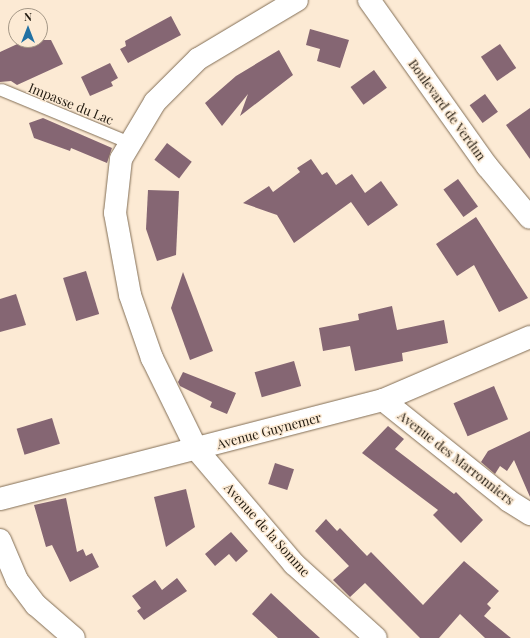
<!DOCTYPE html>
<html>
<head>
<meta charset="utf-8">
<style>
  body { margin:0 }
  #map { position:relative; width:530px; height:638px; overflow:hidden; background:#fcead4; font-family:"Playfair Display",serif }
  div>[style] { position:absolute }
  .building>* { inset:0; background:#856673; transform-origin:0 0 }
  .roads { filter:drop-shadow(0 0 1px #826e56) drop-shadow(0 0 1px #826e56) }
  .service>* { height:12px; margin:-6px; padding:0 6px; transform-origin:6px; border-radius:6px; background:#fff }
  .minor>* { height:22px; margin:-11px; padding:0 11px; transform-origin:11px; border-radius:11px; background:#fff }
  .tertiary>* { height:22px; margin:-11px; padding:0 11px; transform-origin:11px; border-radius:11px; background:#fff }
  span { translate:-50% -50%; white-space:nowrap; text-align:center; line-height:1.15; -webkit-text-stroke:3px #fcead4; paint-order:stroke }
  .street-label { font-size:13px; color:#211a10 }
  .north { position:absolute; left:8px; top:8px; width:40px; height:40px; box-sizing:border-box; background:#fcead4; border:1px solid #a49786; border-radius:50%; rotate:0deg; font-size:11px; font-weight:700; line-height:16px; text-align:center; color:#211a10 }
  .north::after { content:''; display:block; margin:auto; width:14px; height:18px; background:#2271a3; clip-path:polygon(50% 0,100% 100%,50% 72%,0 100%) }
</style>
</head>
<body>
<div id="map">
  <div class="building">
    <i style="clip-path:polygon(171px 16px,181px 35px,128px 63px,120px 49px,126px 46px,125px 41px)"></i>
    <i style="clip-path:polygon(310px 29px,349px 40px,340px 68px,317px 61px,320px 49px,306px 45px)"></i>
    <i style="clip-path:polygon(26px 40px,51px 40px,63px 64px,17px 85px,11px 81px,0 82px,0 52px)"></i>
    <i style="left:500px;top:44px;width:29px;height:23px;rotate:56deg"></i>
    <i style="clip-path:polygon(279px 50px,293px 75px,240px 116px,248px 94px,222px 126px,205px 103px,236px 76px)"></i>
    <i style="clip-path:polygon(110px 63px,118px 78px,111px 82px,113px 86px,90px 96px,81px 77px)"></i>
    <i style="left:374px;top:70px;width:22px;height:29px;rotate:54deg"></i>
    <i style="left:485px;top:94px;width:22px;height:19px;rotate:54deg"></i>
    <i style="clip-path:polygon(530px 108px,530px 159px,506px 125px)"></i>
    <i style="clip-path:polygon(43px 118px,112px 148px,107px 163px,71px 148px,70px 151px,34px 138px,29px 123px)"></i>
    <i style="left:167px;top:143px;width:31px;height:21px;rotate:37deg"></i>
    <i style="clip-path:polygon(311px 159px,322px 175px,327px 172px,336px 185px,352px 174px,365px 193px,381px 181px,398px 205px,368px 226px,351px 202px,294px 243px,277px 215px,243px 203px,269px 186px,273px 192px,300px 172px,297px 168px)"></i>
    <i style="left:458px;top:179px;width:34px;height:18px;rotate:54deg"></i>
    <i style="clip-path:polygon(148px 190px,179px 191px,176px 255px,157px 261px,146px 229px)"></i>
    <i style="clip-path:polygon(476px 217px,528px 298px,499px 312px,474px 265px,457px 276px,436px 244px)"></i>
    <i style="left:86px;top:271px;width:45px;height:24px;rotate:73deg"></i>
    <i style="clip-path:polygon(183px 272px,213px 351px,190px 360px,171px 308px)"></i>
    <i style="clip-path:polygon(16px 294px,26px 325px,0 332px,0 299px)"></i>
    <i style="clip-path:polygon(392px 306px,397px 330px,444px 320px,448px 343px,402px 353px,403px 361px,355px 371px,350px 346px,323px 351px,319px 328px,359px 320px,358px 314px)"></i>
    <i style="left:294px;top:361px;width:26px;height:41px;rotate:74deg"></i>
    <i style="clip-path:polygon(183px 372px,236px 393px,227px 414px,210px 407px,212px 402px,180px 386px,178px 382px)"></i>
    <i style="left:494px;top:386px;width:36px;height:44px;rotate:67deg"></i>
    <i style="left:52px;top:418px;width:27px;height:37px;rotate:73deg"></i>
    <i style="clip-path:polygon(388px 426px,404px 439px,395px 449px,454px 494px,456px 492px,483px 520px,461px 543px,433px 515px,438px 510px,362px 453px)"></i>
    <i style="clip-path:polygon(530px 431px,530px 497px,514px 460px,507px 471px,500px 466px,495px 474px,481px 462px,488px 451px)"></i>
    <i style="left:275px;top:463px;width:20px;height:22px;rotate:18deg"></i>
    <i style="clip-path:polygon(186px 489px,195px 527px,166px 547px,154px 497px)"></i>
    <i style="clip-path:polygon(66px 498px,77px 552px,83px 549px,86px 556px,92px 553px,99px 567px,70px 582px,52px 545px,46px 547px,34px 505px)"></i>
    <i style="clip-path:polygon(326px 519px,337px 531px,340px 528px,367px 556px,371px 552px,423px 605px,464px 561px,499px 591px,487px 604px,491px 608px,484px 616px,511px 638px,485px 638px,460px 614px,439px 638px,420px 638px,365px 583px,350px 597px,333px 580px,349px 566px,315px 531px)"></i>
    <i style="clip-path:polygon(231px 532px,248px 551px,236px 562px,229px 554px,215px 566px,205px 554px)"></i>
    <i style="clip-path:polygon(177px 578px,187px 591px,144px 620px,137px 611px,141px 608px,132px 596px,155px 580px,162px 590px)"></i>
    <i style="clip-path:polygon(271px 593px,300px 620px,320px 638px,278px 638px,252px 614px)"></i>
  </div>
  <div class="roads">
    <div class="service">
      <i style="left:2px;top:90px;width:139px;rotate:22.5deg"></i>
    </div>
    <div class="minor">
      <i style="left:297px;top:0;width:115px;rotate:149.2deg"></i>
      <i style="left:198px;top:59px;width:61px;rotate:135deg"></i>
      <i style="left:155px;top:102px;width:66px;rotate:120.8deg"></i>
      <i style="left:121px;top:159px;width:54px;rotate:96.3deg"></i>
      <i style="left:115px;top:213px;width:83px;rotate:79.6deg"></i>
      <i style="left:130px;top:295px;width:67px;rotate:70.8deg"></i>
      <i style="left:152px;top:358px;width:102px;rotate:63.9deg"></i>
      <i style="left:197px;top:450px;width:150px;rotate:49.6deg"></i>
      <i style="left:294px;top:564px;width:110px;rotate:42.1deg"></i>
      <i style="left:369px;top:0;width:204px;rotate:54.6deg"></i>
      <i style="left:487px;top:166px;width:67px;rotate:50.4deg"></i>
      <i style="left:383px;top:400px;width:161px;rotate:38.7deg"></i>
      <i style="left:509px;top:501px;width:25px;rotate:32deg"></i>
      <i style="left:0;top:499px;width:396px;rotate:-14.5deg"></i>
      <i style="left:383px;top:400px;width:160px;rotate:-23.2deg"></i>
    </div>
    <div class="tertiary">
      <i style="left:0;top:540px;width:43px;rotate:67deg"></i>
      <i style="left:17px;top:580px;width:31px;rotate:53deg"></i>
      <i style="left:36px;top:605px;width:50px;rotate:41deg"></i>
    </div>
  </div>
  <div class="street-label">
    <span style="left:71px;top:104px;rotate:22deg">Impasse du Lac</span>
    <span style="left:447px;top:110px;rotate:54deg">Boulevard de Verdun</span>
    <span style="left:269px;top:431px;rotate:-15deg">Avenue Guynemer</span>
    <span style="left:456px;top:458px;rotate:38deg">Avenue des Marronniers</span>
    <span style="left:267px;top:530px;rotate:48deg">Avenue de la Somme</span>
  </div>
  <div class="north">N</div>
</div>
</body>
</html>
